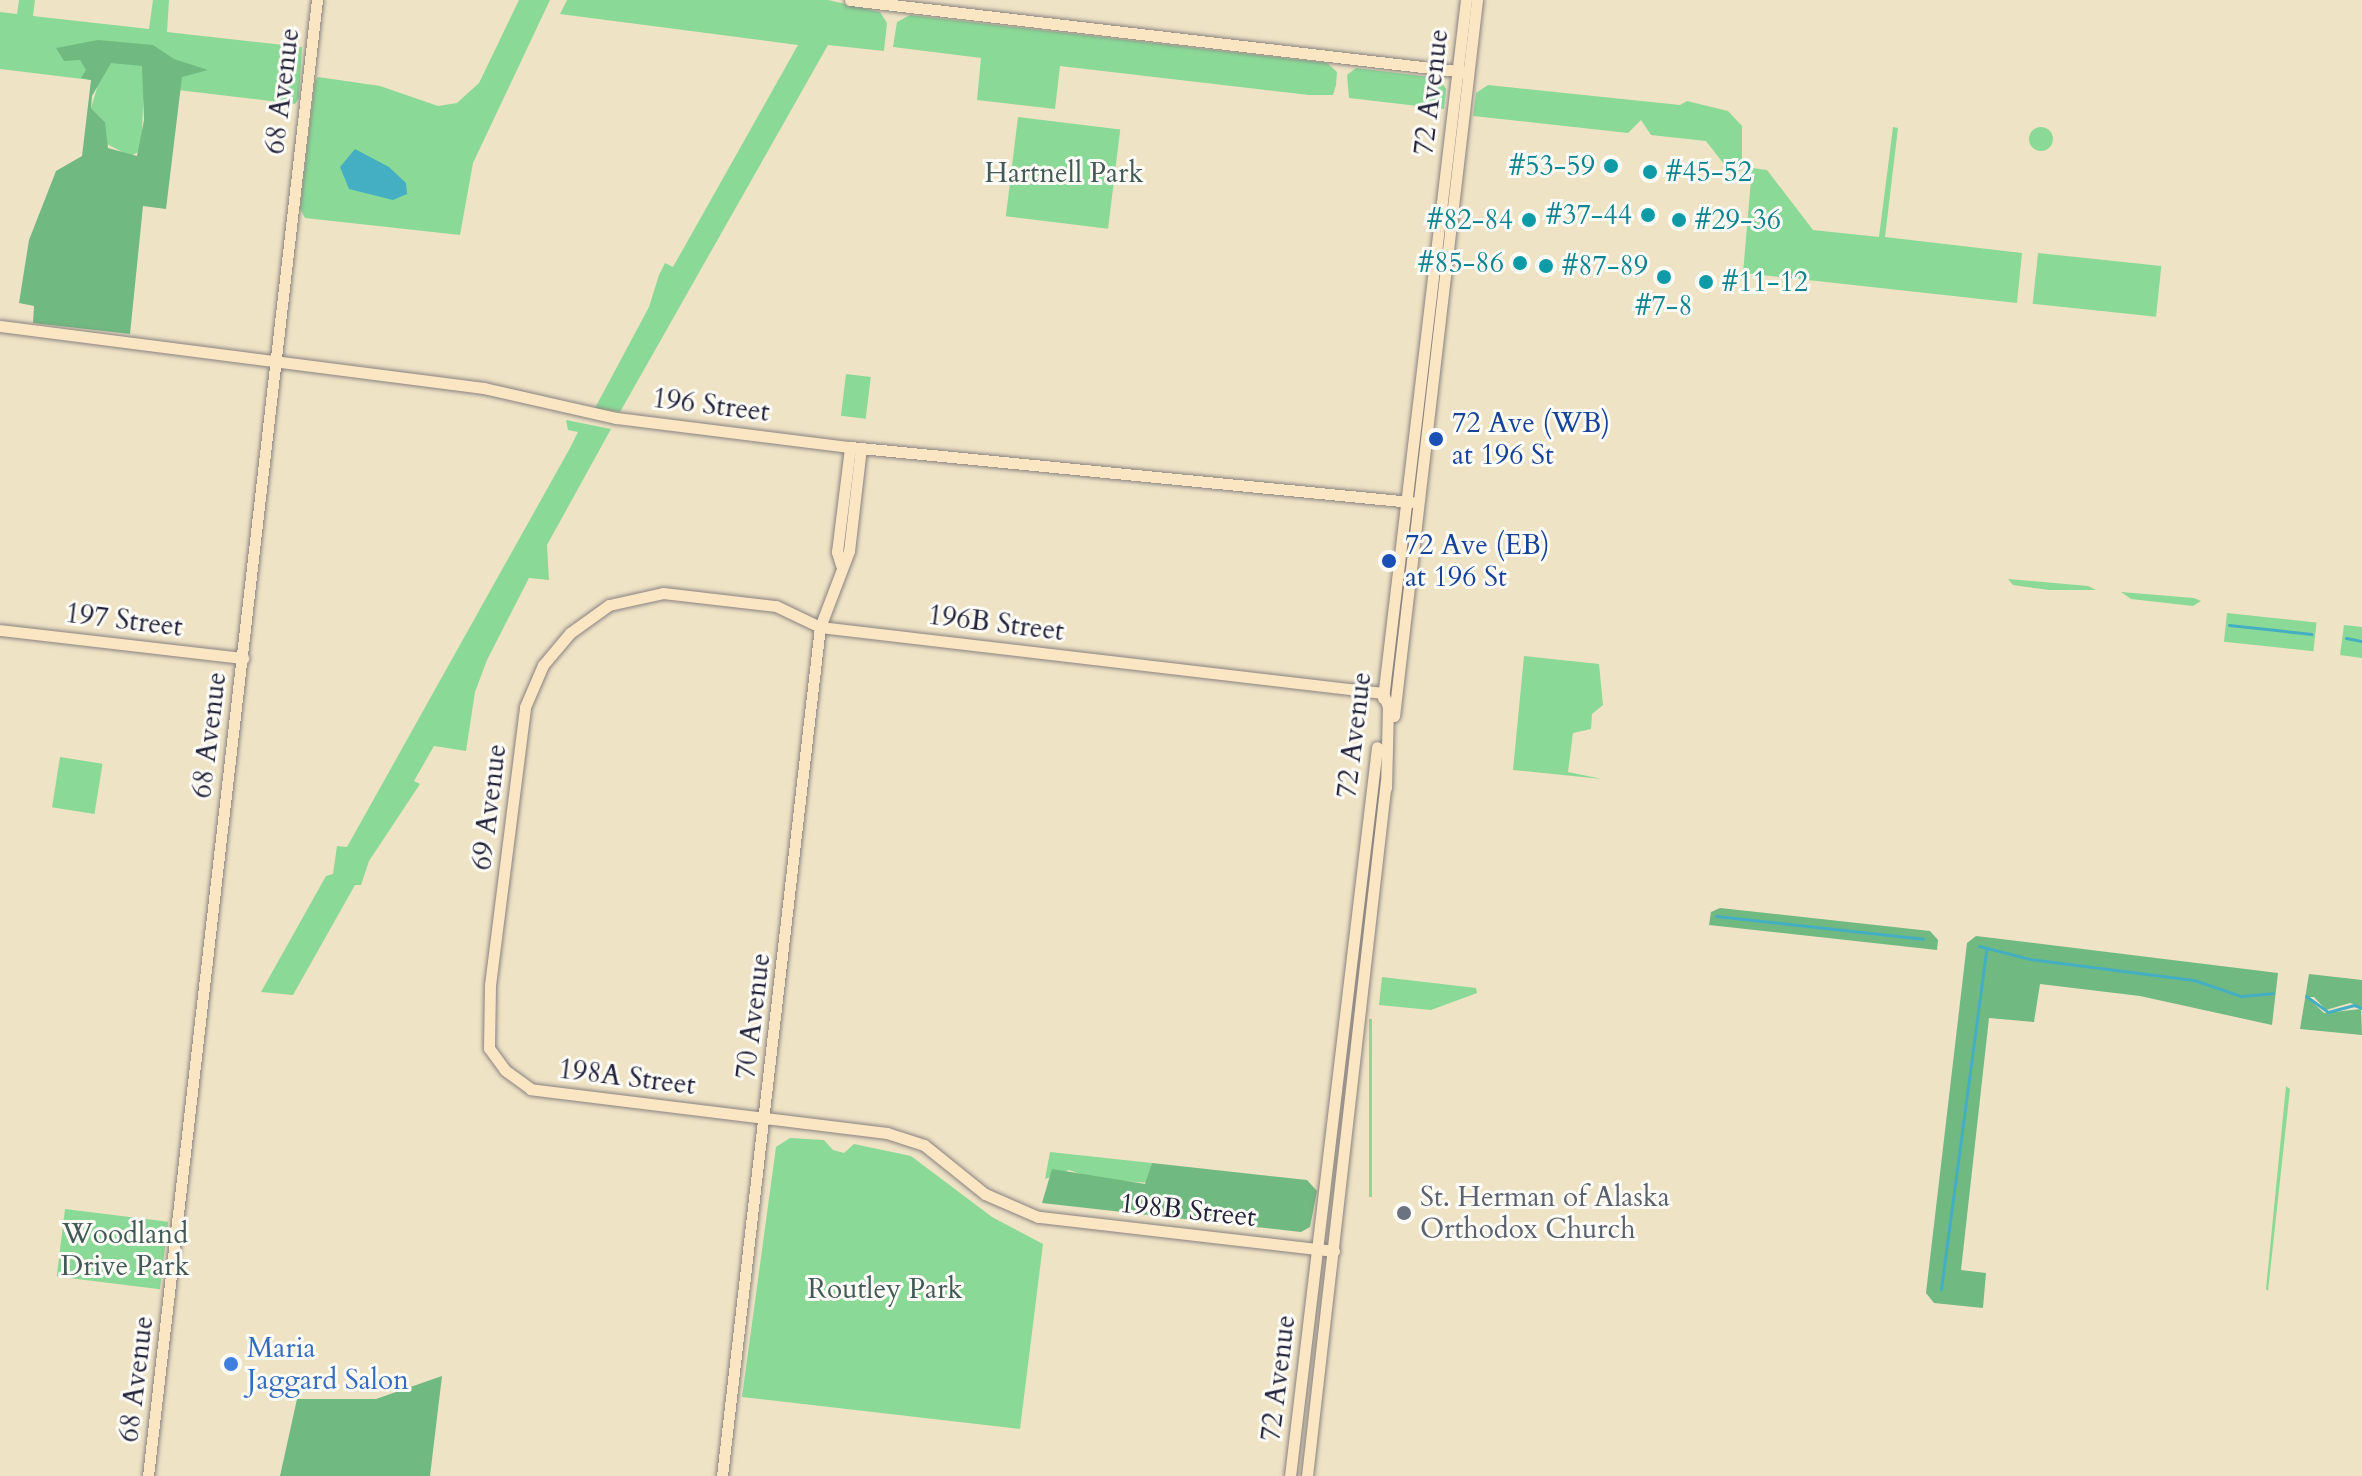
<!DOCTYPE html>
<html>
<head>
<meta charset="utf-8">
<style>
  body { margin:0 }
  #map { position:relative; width:2362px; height:1476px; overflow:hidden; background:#efe3c5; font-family:Cardo,serif }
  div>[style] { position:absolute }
  .green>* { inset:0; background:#8bd997; transform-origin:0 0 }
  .round { border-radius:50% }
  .forest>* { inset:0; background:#70b980 }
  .water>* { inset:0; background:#44afc2 }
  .stream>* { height:3px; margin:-1.5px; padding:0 1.5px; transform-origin:1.5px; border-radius:1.5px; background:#44afc2 }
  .roads { filter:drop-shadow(0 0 2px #888280) drop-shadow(0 0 2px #888280) }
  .secondary>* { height:11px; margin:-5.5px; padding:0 5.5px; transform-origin:5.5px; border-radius:5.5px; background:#fbe6c4 }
  .dots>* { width:22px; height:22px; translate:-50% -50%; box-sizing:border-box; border:4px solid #fdfcf7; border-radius:50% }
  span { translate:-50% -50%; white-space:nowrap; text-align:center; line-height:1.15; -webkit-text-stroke:6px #fdfcf7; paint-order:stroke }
  .street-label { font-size:28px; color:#22223b }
  .culture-label { font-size:28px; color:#0d838f }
  .right { translate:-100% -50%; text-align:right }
  .left { translate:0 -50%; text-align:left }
  .park-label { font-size:28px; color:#425957 }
  .transit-label { font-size:28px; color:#164399 }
  .worship-label { font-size:28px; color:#5b616d }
  .shop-label { font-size:28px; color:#366cbe }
</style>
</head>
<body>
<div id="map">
  <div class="green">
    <i style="clip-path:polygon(19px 0,35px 0,33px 16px,149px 29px,153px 0,169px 0,167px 32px,302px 47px,299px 98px,295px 104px,144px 86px,141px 151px,130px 156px,105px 143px,105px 122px,91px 108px,99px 81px,0 69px,0 12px,17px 14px)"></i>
    <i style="clip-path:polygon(519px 0,550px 0,473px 163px,460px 235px,305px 218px,300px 209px,315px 81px,318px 77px,380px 86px,438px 106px,457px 103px,479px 83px)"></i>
    <i style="clip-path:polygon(567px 0,828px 0,880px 12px,887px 23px,884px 51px,828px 45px,620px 412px,595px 408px,649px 307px,659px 275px,665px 263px,673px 267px,798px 45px,560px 14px)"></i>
    <i style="clip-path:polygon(910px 15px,1327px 63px,1337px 72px,1336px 85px,1333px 95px,1309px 95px,1060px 66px,1055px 109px,977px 100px,981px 58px,893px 47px,897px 22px)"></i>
    <i style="clip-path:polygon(1356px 68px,1439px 78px,1446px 89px,1444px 109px,1349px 98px,1347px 75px)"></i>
    <i style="clip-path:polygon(1488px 85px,1680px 105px,1687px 101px,1728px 111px,1742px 126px,1742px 170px,1731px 173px,1706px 141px,1651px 135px,1641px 120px,1628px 133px,1473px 116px,1476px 93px)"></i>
    <i style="left:1018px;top:117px;width:103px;height:100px;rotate:7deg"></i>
    <i style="clip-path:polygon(1893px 127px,1898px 128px,1885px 237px,2022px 253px,2017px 303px,1743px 273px,1752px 168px,1767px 170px,1813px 230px,1879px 237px)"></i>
    <i class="round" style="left:2029px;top:127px;width:24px;height:24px"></i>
    <i style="left:2038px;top:253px;width:124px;height:51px;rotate:6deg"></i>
    <i style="left:846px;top:374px;width:25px;height:42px;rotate:7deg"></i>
    <i style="clip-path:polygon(566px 420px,611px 429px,547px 545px,549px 580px,529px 578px,487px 660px,475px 692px,466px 751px,434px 746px,414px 781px,420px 784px,369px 861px,361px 885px,355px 885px,293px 995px,261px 992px,326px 876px,333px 874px,337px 846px,347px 847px,570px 448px,578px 432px,568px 430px)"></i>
    <i style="clip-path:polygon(2008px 579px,2088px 586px,2096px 590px,2049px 590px,2013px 585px)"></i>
    <i style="clip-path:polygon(2121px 592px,2194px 598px,2201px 601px,2193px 606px,2131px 599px)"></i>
    <i style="left:2227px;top:613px;width:90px;height:29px;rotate:6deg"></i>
    <i style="clip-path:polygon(2344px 625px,2362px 627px,2362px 658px,2340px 655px)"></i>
    <i style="clip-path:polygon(1524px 656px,1599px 664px,1603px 705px,1592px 714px,1591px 729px,1573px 733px,1568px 772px,1602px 779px,1513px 770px)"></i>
    <i style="left:60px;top:757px;width:43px;height:51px;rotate:9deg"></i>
    <i style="clip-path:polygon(1382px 977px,1476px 988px,1477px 993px,1431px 1010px,1379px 1005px)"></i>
    <i style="left:1369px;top:1019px;width:3px;height:178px"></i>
    <i style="clip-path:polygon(2286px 1086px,2290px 1089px,2268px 1291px,2266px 1289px)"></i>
    <i style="clip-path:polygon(790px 1138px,824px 1140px,833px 1150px,844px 1153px,854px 1144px,911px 1156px,992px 1217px,1043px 1244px,1020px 1429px,742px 1397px,776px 1147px)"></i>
    <i style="clip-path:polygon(1050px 1152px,1152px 1163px,1149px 1183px,1095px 1179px,1069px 1170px,1045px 1179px)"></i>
    <i style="left:65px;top:1209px;width:104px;height:68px;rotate:7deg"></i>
  </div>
  <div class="forest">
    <i style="clip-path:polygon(evenodd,98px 40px,153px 45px,174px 59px,208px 70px,182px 77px,166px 209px,143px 206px,130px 334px,33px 323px,34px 306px,19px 303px,29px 240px,56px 171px,82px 156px,91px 80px,81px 78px,86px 70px,80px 60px,64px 61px,56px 48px,98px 40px,111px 63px,142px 66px,144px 120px,137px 156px,108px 148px,105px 122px,91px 108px,92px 96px,111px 63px)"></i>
    <i style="clip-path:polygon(1720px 908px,1930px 931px,1938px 940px,1937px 950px,1709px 925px,1711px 912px)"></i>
    <i style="clip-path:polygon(1976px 936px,2278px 973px,2272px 1025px,2140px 996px,2040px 984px,2034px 1022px,1989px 1018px,1961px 1270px,1986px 1273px,1983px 1308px,1934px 1303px,1926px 1293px,1967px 943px)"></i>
    <i style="clip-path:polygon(2309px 974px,2362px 980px,2362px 1007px,2350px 1003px,2326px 1010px,2314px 997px,2307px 997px,2324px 1013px,2361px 1009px,2362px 1035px,2300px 1029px)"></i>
    <i style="clip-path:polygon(1152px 1163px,1307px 1180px,1317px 1191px,1310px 1227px,1301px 1232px,1042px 1203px,1052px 1169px,1145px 1184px)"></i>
    <i style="clip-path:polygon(442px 1376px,430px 1476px,280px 1476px,297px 1399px,376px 1399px)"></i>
  </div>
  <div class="water">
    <i style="clip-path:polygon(355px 149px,389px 167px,406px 183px,407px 194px,393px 200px,349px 189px,340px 167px)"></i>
  </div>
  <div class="stream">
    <i style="left:2229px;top:625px;width:83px;rotate:6.2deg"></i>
    <i style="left:2346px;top:638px;width:16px;rotate:11deg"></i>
    <i style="left:1716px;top:916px;width:208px;rotate:6.3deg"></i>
    <i style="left:1979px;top:946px;width:53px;rotate:14.3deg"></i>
    <i style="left:2030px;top:959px;width:165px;rotate:7.3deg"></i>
    <i style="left:2194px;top:980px;width:50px;rotate:18.8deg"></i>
    <i style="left:2241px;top:996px;width:32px;rotate:-5deg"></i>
    <i style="left:2306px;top:996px;width:27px;rotate:36deg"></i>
    <i style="left:2328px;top:1012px;width:27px;rotate:-15deg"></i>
    <i style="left:2354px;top:1005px;width:9px;rotate:21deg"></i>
    <i style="left:1941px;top:1289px;width:342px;rotate:-82.4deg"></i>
  </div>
  <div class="roads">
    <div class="secondary">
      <i style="left:850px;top:0;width:619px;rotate:6.68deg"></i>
      <i style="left:0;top:326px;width:488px;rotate:7.3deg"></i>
      <i style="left:484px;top:388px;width:135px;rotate:12.8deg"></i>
      <i style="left:616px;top:418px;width:236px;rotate:7.1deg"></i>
      <i style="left:850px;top:447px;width:564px;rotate:5.6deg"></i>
      <i style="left:841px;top:565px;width:14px;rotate:-107deg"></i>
      <i style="left:837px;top:552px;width:106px;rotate:-82.9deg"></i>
      <i style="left:0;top:630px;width:245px;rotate:6.6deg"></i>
      <i style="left:1383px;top:698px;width:703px;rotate:-83.22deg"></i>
      <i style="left:1394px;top:716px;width:721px;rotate:-83.39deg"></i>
      <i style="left:1334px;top:1251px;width:298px;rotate:-173.4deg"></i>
      <i style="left:1038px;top:1217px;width:58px;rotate:-156.5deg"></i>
      <i style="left:985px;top:1194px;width:78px;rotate:-141.2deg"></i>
      <i style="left:924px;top:1145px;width:39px;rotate:-162deg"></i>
      <i style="left:887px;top:1133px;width:359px;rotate:-173deg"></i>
      <i style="left:531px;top:1089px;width:32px;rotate:-144deg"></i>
      <i style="left:505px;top:1070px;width:27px;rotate:-126deg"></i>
      <i style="left:489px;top:1048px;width:63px;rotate:-89.1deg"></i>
      <i style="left:490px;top:985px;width:280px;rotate:-82.8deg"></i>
      <i style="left:525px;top:707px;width:46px;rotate:-66.8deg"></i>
      <i style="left:543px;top:665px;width:42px;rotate:-49.8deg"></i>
      <i style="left:570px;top:633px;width:48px;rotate:-35.7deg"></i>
      <i style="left:609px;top:605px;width:55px;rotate:-12.5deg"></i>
      <i style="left:663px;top:593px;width:114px;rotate:6.6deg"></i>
      <i style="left:776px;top:606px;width:49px;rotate:25.5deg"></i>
      <i style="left:820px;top:627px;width:567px;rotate:6.69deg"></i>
      <i style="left:1383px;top:693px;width:15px;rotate:70deg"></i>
      <i style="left:1388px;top:707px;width:81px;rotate:91.4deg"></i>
      <i style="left:148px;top:1476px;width:1486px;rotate:-83.47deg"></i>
      <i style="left:722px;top:1476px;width:855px;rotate:-83.42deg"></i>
      <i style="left:820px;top:627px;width:81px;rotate:-69.1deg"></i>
      <i style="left:849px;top:551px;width:104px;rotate:-83.4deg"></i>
      <i style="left:1290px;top:1476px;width:734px;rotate:-83.19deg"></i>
      <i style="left:1307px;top:1476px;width:699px;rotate:-83.52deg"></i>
    </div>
  </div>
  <div class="dots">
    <i style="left:1611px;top:166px;background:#0f9aa8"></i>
    <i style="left:1650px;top:172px;background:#0f9aa8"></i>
    <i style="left:1648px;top:215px;background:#0f9aa8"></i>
    <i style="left:1529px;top:220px;background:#0f9aa8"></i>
    <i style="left:1679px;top:220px;background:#0f9aa8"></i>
    <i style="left:1520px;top:263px;background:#0f9aa8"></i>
    <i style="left:1546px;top:266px;background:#0f9aa8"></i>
    <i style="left:1664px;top:277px;background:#0f9aa8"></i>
    <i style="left:1706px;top:282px;background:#0f9aa8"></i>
    <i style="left:1436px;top:439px;background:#1a4fb4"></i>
    <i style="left:1389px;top:561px;background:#1a4fb4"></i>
    <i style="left:1404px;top:1213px;background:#6b7280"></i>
    <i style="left:231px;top:1364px;background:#3f7fe0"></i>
  </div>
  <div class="street-label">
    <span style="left:282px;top:91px;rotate:-83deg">68 Avenue</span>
    <span style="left:1431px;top:92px;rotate:-83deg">72 Avenue</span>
    <span style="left:711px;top:405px;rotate:7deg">196 Street</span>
    <span style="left:124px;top:620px;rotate:7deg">197 Street</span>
    <span style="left:996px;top:623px;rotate:7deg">196B Street</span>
    <span style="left:209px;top:735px;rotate:-83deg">68 Avenue</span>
    <span style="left:1354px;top:735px;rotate:-83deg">72 Avenue</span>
    <span style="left:489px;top:807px;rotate:-83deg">69 Avenue</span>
    <span style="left:753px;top:1016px;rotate:-83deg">70 Avenue</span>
    <span style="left:627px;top:1077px;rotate:7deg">198A Street</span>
    <span style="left:1188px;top:1210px;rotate:6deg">198B Street</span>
    <span style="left:1278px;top:1378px;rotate:-83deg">72 Avenue</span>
    <span style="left:136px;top:1379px;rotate:-83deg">68 Avenue</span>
  </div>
  <div class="culture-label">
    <span class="right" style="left:1595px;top:166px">#53-59</span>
    <span class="left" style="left:1666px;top:172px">#45-52</span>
    <span class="right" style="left:1632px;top:215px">#37-44</span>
    <span class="right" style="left:1513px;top:220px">#82-84</span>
    <span class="left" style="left:1695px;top:220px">#29-36</span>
    <span class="right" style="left:1504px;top:263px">#85-86</span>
    <span class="left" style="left:1562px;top:266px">#87-89</span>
    <span class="left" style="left:1722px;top:282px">#11-12</span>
    <span style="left:1664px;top:306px">#7-8</span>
  </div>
  <div class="park-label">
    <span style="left:1064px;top:173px">Hartnell Park</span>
    <span style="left:125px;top:1250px">Woodland<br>Drive Park</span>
    <span style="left:885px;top:1289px">Routley Park</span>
  </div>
  <div class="transit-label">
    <span class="left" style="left:1452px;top:439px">72 Ave (WB)<br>at 196 St</span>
    <span class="left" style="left:1405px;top:561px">72 Ave (EB)<br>at 196 St</span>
  </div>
  <div class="worship-label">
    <span class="left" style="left:1420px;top:1213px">St. Herman of Alaska<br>Orthodox Church</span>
  </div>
  <div class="shop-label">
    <span class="left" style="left:247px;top:1364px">Maria<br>Jaggard Salon</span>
  </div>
</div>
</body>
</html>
